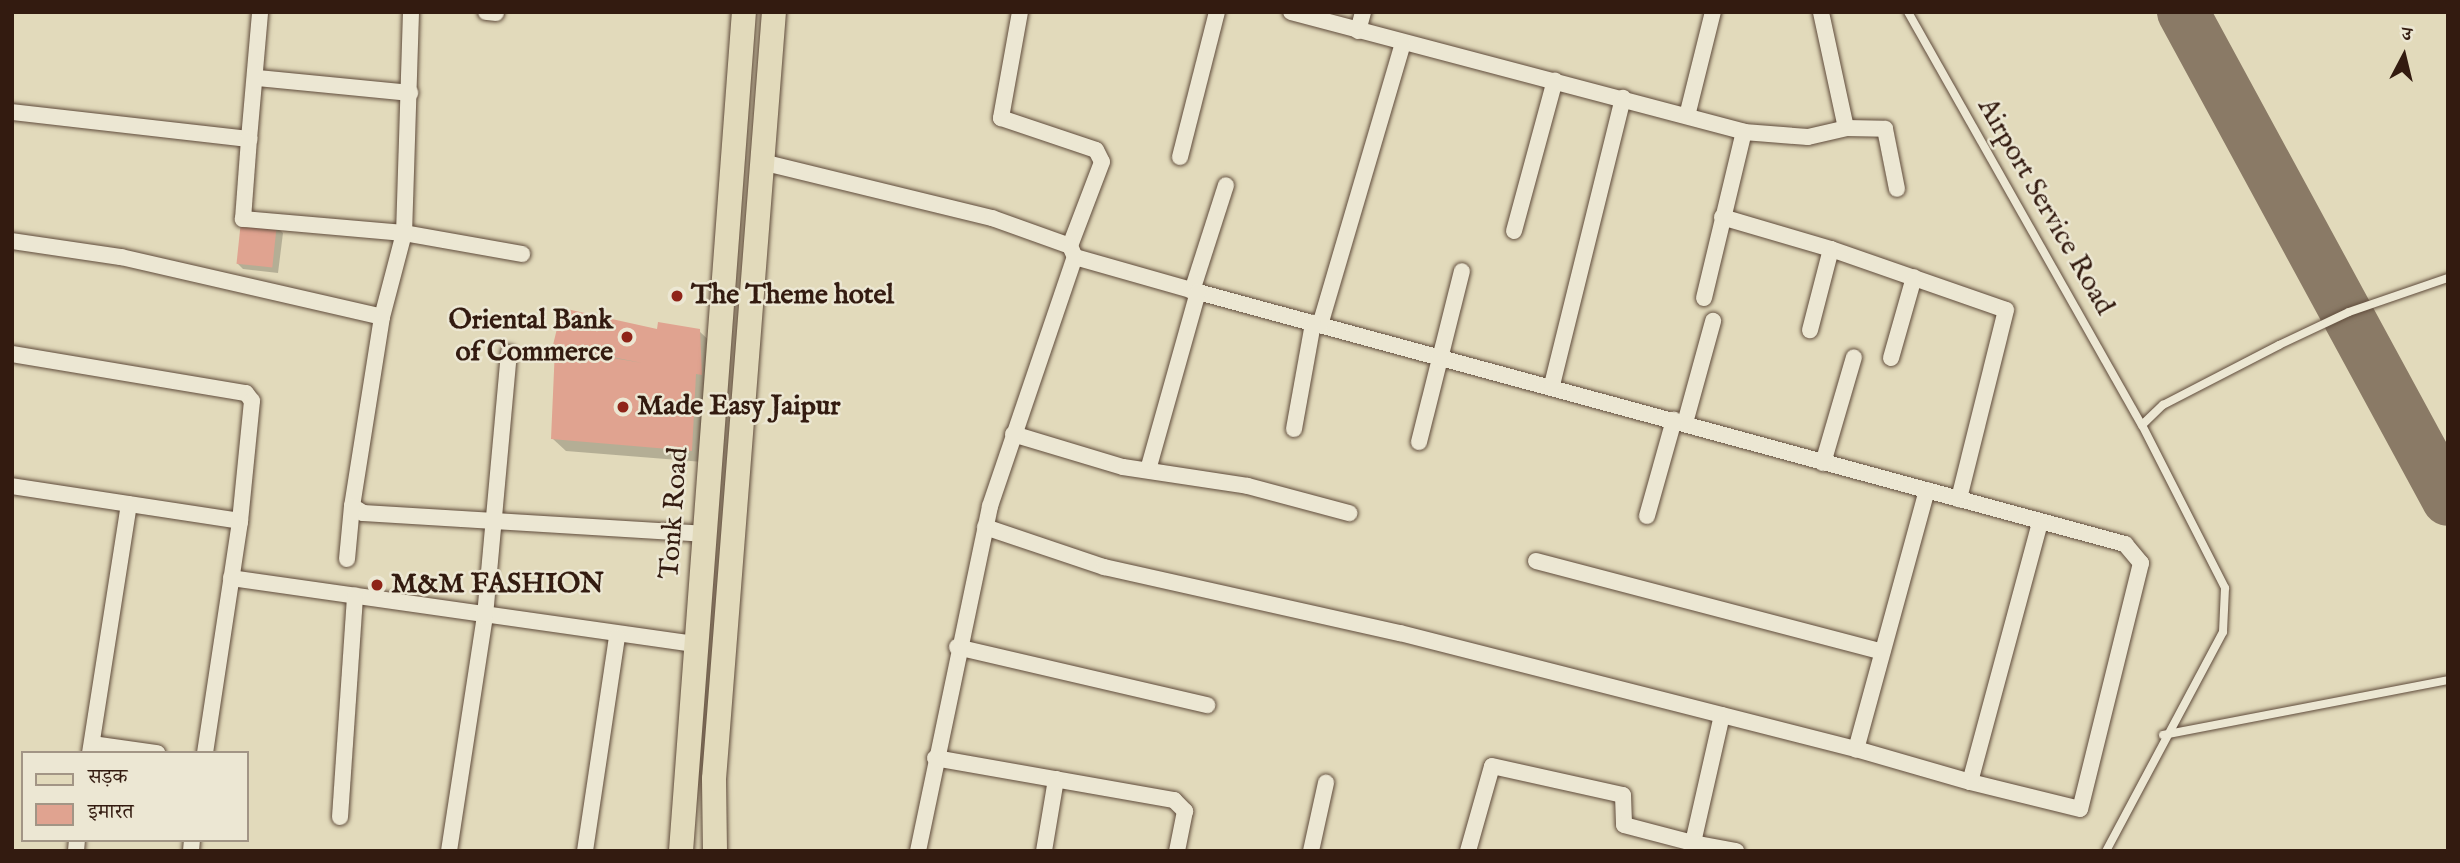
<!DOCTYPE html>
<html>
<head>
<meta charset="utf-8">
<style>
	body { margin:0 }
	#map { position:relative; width:2460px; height:863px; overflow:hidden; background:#e2dabb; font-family:"IM FELL English","Noto Serif Devanagari",serif }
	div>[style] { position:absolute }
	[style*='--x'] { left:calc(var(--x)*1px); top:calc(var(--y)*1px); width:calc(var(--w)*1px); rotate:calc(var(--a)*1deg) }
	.shadow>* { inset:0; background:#0003 }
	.taxiway>* { height:52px; margin:-26px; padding:0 26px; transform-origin:26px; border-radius:26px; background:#8a7a66 }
	.building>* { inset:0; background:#e0a390; transform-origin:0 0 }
	.roads { filter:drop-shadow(0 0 2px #5f4b3b) drop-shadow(0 0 2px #5f4b3b) }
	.lane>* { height:8px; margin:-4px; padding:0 4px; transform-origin:4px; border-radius:4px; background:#ece7d3 }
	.street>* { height:16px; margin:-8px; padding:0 8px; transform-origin:8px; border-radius:8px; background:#ece7d3 }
	.primary>* { height:24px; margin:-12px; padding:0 12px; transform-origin:12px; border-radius:12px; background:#e2dabb }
	.dots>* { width:19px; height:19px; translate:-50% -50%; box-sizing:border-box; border:4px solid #ece7d3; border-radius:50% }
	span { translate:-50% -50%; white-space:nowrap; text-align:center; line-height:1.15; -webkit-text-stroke:5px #ece7d3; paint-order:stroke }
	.street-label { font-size:28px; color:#331b10 }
	.poi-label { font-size:28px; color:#331b10; font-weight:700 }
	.left { translate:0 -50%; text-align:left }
	.right { translate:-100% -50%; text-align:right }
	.frame { position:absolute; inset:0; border:14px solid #331b10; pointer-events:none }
	.legend { position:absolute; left:21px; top:751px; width:228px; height:91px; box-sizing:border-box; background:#ece7d3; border:2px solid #a29585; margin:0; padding:9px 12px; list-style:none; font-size:21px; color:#331b10 }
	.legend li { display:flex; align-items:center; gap:14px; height:35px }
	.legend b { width:35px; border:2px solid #a29585 }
	.north { position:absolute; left:2369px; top:21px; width:70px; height:70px; -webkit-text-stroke:5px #ece7d3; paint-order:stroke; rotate:7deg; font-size:19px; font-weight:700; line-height:28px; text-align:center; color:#331b10 }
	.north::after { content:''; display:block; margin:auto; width:24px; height:32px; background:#331b10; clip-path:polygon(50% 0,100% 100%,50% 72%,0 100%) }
</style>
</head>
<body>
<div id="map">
	<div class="shadow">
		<i style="clip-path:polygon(277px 227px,283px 233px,278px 273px,243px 269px,237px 263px)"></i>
		<i style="clip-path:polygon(658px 331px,699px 331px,712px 343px,703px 462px,566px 451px,553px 439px,561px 351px,554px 345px)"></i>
	</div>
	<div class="taxiway">
		<i style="--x:2183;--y:12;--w:555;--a:61.5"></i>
	</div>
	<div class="building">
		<i style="left:241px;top:221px;width:36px;height:43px;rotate:6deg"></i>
		<i style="clip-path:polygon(562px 308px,657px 329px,658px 322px,700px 329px,702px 375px,696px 374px,692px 451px,551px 439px,555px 348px,642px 363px,553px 345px)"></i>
	</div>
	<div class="roads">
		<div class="lane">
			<i style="--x:1908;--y:12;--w:475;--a:60.5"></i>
			<i style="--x:2142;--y:425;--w:183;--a:63"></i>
			<i style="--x:2225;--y:588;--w:44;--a:92.6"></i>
			<i style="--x:2223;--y:632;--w:248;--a:118.1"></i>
			<i style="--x:2142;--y:425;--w:29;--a:-44"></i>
			<i style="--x:2163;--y:405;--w:131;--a:-27.3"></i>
			<i style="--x:2279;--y:345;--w:77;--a:-25.2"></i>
			<i style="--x:2349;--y:312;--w:105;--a:-19"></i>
			<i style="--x:2163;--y:735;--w:290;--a:-10.9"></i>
		</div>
		<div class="street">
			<i style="--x:411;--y:12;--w:221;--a:91.8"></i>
			<i style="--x:404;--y:233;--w:120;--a:10.1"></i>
			<i style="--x:486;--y:12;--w:10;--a:6"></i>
			<i style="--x:1020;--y:12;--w:108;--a:100.2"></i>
			<i style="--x:1001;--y:118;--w:100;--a:18.6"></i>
			<i style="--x:1096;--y:150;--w:13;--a:63"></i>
			<i style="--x:1102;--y:162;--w:90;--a:110.9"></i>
			<i style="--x:1291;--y:12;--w:469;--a:14.8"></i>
			<i style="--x:1744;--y:132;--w:64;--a:4.5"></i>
			<i style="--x:1808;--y:137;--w:39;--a:-13"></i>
			<i style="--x:1846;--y:128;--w:119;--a:-102.2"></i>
			<i style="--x:1358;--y:31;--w:20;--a:-75"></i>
			<i style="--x:258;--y:78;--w:153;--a:5.6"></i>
			<i style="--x:12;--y:112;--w:239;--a:6.5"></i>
			<i style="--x:249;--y:139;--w:127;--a:-85"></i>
			<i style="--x:1687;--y:116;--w:107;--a:-76"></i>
			<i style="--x:1846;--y:128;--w:39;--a:1"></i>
			<i style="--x:1885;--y:129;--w:61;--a:78.7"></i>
			<i style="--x:1180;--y:157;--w:150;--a:-75.7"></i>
			<i style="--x:762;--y:162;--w:237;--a:13.7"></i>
			<i style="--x:992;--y:218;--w:83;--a:19.7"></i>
			<i style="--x:1070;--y:246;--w:12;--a:66"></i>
			<i style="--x:1075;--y:257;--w:128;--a:15.9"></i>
			<i style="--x:1198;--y:292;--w:961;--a:15.21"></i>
			<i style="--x:2125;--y:544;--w:25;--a:50"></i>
			<i style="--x:2141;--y:563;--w:253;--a:103.9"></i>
			<i style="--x:2080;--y:809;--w:113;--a:-166.2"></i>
			<i style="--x:1970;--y:782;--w:269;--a:-74.9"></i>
			<i style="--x:1722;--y:217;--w:114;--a:16.4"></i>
			<i style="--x:1831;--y:249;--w:84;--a:104.5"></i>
			<i style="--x:1514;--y:231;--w:156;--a:-74.8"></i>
			<i style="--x:12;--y:241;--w:110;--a:8.4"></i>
			<i style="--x:121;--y:257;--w:268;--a:12.9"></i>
			<i style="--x:382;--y:317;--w:87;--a:-75.3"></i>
			<i style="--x:404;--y:233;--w:162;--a:-175"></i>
			<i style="--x:243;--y:219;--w:80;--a:-85.7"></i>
			<i style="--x:1831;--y:249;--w:185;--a:19.2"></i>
			<i style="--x:2006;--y:310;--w:195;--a:104"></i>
			<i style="--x:1192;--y:291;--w:111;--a:-72.2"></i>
			<i style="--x:1704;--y:298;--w:171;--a:-76.5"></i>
			<i style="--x:382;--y:317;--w:191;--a:99"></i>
			<i style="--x:352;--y:506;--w:13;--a:32"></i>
			<i style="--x:363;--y:513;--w:341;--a:3.5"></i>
			<i style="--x:1320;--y:325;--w:294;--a:-73.6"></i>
			<i style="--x:12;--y:354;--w:237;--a:9.5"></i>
			<i style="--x:246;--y:393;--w:10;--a:53"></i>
			<i style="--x:252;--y:401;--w:121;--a:95.7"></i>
			<i style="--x:240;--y:521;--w:231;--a:-171.3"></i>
			<i style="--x:1891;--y:358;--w:84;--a:-74.1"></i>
			<i style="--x:1552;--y:385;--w:296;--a:-76.1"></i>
			<i style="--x:1685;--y:423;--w:106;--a:-74.6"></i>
			<i style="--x:1294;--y:429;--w:108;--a:-79.8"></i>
			<i style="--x:1013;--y:434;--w:115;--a:16.7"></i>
			<i style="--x:1123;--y:467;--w:126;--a:8.6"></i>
			<i style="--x:1248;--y:486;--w:105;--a:15"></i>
			<i style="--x:1419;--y:442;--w:176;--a:-75.9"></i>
			<i style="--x:1823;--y:463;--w:110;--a:-73.7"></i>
			<i style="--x:1148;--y:470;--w:185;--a:-74.3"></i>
			<i style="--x:1927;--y:490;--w:269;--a:105.3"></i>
			<i style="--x:1856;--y:749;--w:119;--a:16.1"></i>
			<i style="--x:1647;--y:516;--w:100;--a:-74.3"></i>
			<i style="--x:985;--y:527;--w:126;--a:18.6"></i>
			<i style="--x:1104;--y:567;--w:303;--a:12.6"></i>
			<i style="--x:1400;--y:633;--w:471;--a:14.3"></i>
			<i style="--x:347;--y:559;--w:53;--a:-84.6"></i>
			<i style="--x:1536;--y:561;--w:358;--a:14.7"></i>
			<i style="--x:231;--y:578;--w:469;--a:8.1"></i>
			<i style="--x:957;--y:647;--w:257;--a:13.1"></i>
			<i style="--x:1722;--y:715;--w:131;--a:102.8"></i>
			<i style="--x:1693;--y:843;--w:44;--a:10.5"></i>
			<i style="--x:92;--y:744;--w:66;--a:7.9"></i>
			<i style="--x:90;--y:753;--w:252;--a:-81.1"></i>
			<i style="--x:205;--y:753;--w:235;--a:-81.4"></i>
			<i style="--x:935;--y:758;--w:243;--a:10"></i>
			<i style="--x:1174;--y:800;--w:16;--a:45"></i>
			<i style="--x:1185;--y:811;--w:41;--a:101.3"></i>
			<i style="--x:340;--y:817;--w:222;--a:-86.1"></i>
			<i style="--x:76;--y:851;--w:11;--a:-85"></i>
			<i style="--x:191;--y:851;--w:11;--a:-85"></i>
			<i style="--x:449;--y:851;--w:238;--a:-81.3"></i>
			<i style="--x:485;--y:616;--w:264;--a:-84.8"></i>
			<i style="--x:585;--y:851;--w:216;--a:-81.5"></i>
			<i style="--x:918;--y:851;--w:352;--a:-78.2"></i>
			<i style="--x:990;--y:506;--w:263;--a:-71.2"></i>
			<i style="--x:1044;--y:851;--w:73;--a:-80.5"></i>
			<i style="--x:1311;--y:851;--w:70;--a:-77.6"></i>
			<i style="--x:1468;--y:851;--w:88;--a:-74.2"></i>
			<i style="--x:1492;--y:766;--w:134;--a:12.5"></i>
			<i style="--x:1623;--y:795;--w:30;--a:88"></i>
			<i style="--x:1624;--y:825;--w:71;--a:14.6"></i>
			<i style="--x:1693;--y:843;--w:8;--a:97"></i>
		</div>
		<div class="primary">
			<i style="--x:681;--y:851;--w:841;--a:-85.71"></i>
			<i style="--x:715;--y:851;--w:72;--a:-90.8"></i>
			<i style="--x:714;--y:779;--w:769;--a:-85.53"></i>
		</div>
	</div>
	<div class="dots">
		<i style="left:677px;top:296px;background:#8f2418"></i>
		<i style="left:627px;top:337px;background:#8f2418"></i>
		<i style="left:623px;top:407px;background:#8f2418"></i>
		<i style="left:377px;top:585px;background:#8f2418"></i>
	</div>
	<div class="street-label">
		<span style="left:2045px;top:207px;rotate:60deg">Airport Service Road</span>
		<span style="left:675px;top:513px;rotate:-86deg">Tonk Road</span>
	</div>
	<div class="poi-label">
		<span class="left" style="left:691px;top:296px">The Theme hotel</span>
		<span class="right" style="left:613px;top:337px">Oriental Bank<br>of Commerce</span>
		<span class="left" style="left:637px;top:407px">Made Easy Jaipur</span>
		<span class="left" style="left:391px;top:585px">M&amp;M FASHION</span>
	</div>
	<div class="frame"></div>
	<ul class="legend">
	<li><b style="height:9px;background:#e2dabb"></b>सड़क</li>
	<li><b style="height:19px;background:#e0a390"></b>इमारत</li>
	</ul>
	<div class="north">उ</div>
</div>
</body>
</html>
